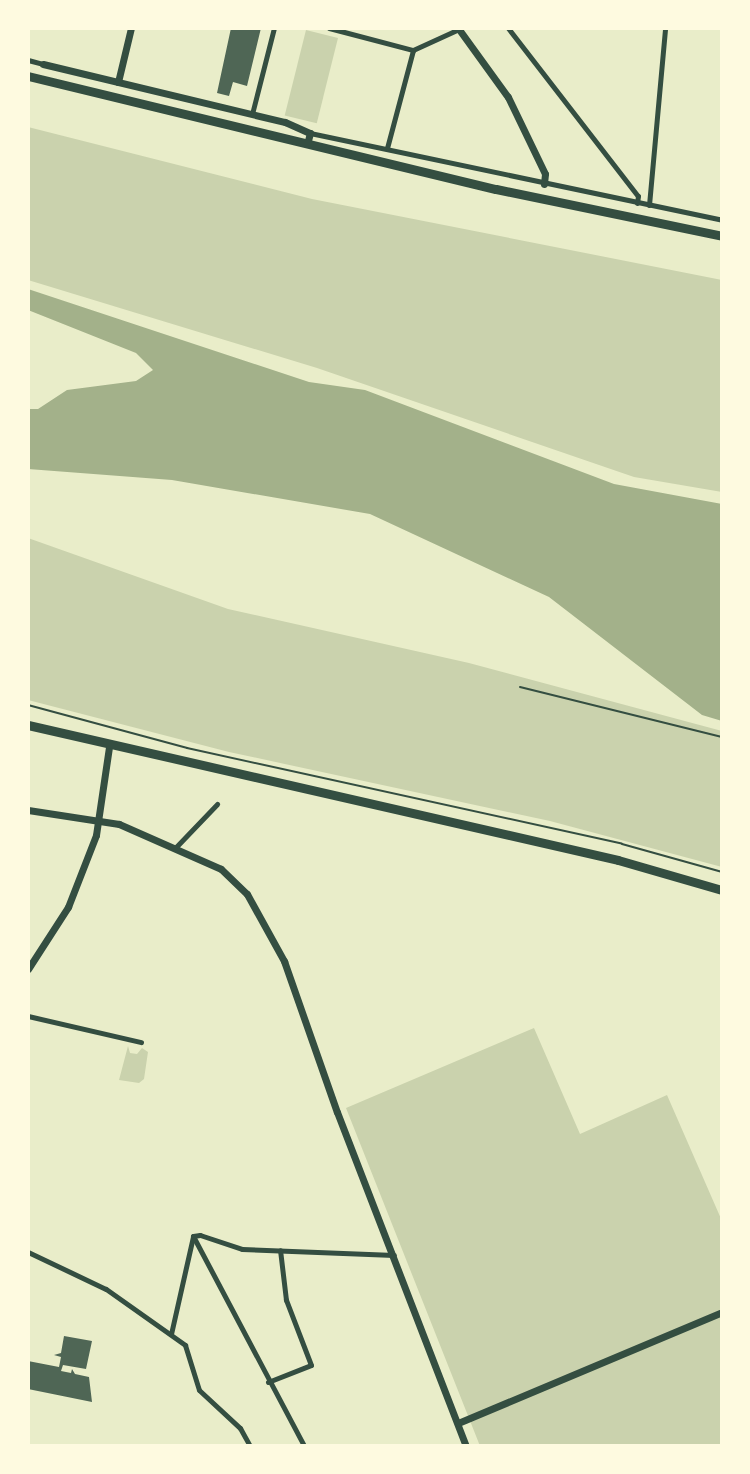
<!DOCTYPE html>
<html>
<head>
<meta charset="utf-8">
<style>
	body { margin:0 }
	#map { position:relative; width:750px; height:1474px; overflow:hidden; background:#e9edc9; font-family:"IBM Plex Serif",serif }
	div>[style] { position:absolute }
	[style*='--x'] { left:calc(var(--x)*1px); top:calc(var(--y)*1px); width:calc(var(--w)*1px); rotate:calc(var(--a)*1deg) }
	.green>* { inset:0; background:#cad2ad; transform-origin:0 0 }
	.water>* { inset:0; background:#a3b18a }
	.building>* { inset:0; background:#4f6655 }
	.path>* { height:2px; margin:-1px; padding:0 1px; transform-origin:1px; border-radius:1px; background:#344e41 }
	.minor>* { height:5px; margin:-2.5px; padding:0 2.5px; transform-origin:2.5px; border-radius:2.5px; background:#344e41 }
	.tertiary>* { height:7px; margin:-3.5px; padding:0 3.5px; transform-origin:3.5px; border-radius:3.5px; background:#344e41 }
	.primary>* { height:9px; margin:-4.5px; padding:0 4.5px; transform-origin:4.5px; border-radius:4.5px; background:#344e41 }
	span { translate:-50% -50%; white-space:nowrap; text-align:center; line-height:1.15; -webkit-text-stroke:7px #fefae0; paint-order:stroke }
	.frame { position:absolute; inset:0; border:30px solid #fefae0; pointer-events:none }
</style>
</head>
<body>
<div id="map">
	<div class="green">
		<i style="left:306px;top:30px;width:33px;height:88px;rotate:14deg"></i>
		<i style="clip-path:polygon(28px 127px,312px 199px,722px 280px,722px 492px,634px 477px,317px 368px,28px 280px)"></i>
		<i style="clip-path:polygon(28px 538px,228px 609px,469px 663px,722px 731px,722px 867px,550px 821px,229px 752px,28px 700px)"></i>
		<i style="clip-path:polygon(534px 1028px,580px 1134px,667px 1095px,722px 1221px,722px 1446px,480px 1446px,346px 1108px)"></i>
		<i style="clip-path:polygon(128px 1046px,130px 1053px,137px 1054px,142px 1048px,148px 1052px,144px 1079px,139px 1083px,119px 1080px)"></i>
	</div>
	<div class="water">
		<i style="clip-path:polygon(28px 289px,309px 382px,365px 390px,614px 484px,722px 504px,722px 721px,702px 715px,549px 597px,370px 514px,172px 480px,28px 469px,28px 409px,38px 409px,67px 390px,136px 381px,153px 370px,136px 353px,28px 310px)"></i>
	</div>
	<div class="building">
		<i style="clip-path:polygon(231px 28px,261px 28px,247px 86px,233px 82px,229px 96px,217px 93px)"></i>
		<i style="clip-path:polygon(64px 1336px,92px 1341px,86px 1369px,63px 1365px,61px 1371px,71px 1373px,72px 1369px,75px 1374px,89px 1377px,92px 1402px,28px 1389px,28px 1361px,59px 1367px,61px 1357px,54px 1355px,61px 1353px)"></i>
	</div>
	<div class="path">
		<i style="--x:520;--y:687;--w:208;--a:13.9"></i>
		<i style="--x:28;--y:705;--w:165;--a:15.1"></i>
		<i style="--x:187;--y:748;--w:445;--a:12.4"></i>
		<i style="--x:622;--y:844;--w:104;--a:15.6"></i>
	</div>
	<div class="minor">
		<i style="--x:329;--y:28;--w:87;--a:14.7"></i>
		<i style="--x:413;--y:50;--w:53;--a:-24.6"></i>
		<i style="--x:508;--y:28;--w:212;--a:52.3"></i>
		<i style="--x:638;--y:196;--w:7;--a:98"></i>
		<i style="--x:28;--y:60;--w:16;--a:15"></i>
		<i style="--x:252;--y:114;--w:89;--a:-75.7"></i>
		<i style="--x:310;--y:133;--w:421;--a:11.9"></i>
		<i style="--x:387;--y:148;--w:101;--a:-75.1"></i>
		<i style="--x:649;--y:205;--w:178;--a:-84.8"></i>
		<i style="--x:175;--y:848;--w:61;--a:-46.3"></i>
		<i style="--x:28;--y:1016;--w:116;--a:13"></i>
		<i style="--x:193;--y:1236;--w:238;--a:62.1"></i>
		<i style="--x:28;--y:1252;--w:86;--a:25.4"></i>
		<i style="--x:106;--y:1289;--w:97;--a:35.3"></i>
		<i style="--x:185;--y:1345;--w:47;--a:72.7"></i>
		<i style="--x:199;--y:1390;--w:56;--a:42.8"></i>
		<i style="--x:240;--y:1428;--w:21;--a:61"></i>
		<i style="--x:171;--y:1334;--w:100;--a:-77.3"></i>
		<i style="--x:193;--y:1236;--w:7;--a:-8"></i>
		<i style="--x:200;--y:1235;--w:44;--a:18.4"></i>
		<i style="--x:242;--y:1249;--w:152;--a:2.3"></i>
		<i style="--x:268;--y:1382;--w:46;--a:-21.6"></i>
		<i style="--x:311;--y:1365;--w:70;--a:-111"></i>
		<i style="--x:286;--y:1300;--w:50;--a:-96.8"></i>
	</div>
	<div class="tertiary">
		<i style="--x:458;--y:28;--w:85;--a:54.1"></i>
		<i style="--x:508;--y:97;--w:85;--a:64.3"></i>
		<i style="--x:545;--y:174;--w:10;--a:96"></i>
		<i style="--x:43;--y:64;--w:249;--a:13.5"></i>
		<i style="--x:285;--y:122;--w:27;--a:24"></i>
		<i style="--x:310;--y:133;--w:11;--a:105"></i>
		<i style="--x:118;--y:82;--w:56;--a:-76.5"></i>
		<i style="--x:28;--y:810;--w:92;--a:8.7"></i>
		<i style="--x:119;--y:824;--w:111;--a:23.8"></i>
		<i style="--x:221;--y:869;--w:36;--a:44"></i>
		<i style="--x:247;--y:894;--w:77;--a:61.1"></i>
		<i style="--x:284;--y:961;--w:160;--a:70.7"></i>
		<i style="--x:337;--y:1112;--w:358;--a:68.9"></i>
		<i style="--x:28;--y:969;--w:74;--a:-57.2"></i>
		<i style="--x:68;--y:907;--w:77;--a:-68.7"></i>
		<i style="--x:96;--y:835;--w:89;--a:-81.6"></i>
		<i style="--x:458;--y:1423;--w:286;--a:-22.8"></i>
	</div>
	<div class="primary">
		<i style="--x:28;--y:76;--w:481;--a:13.6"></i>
		<i style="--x:496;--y:189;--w:231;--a:11.7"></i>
		<i style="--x:28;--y:725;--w:605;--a:12.89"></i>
		<i style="--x:618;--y:860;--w:108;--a:16.1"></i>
	</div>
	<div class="frame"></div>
</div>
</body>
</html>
